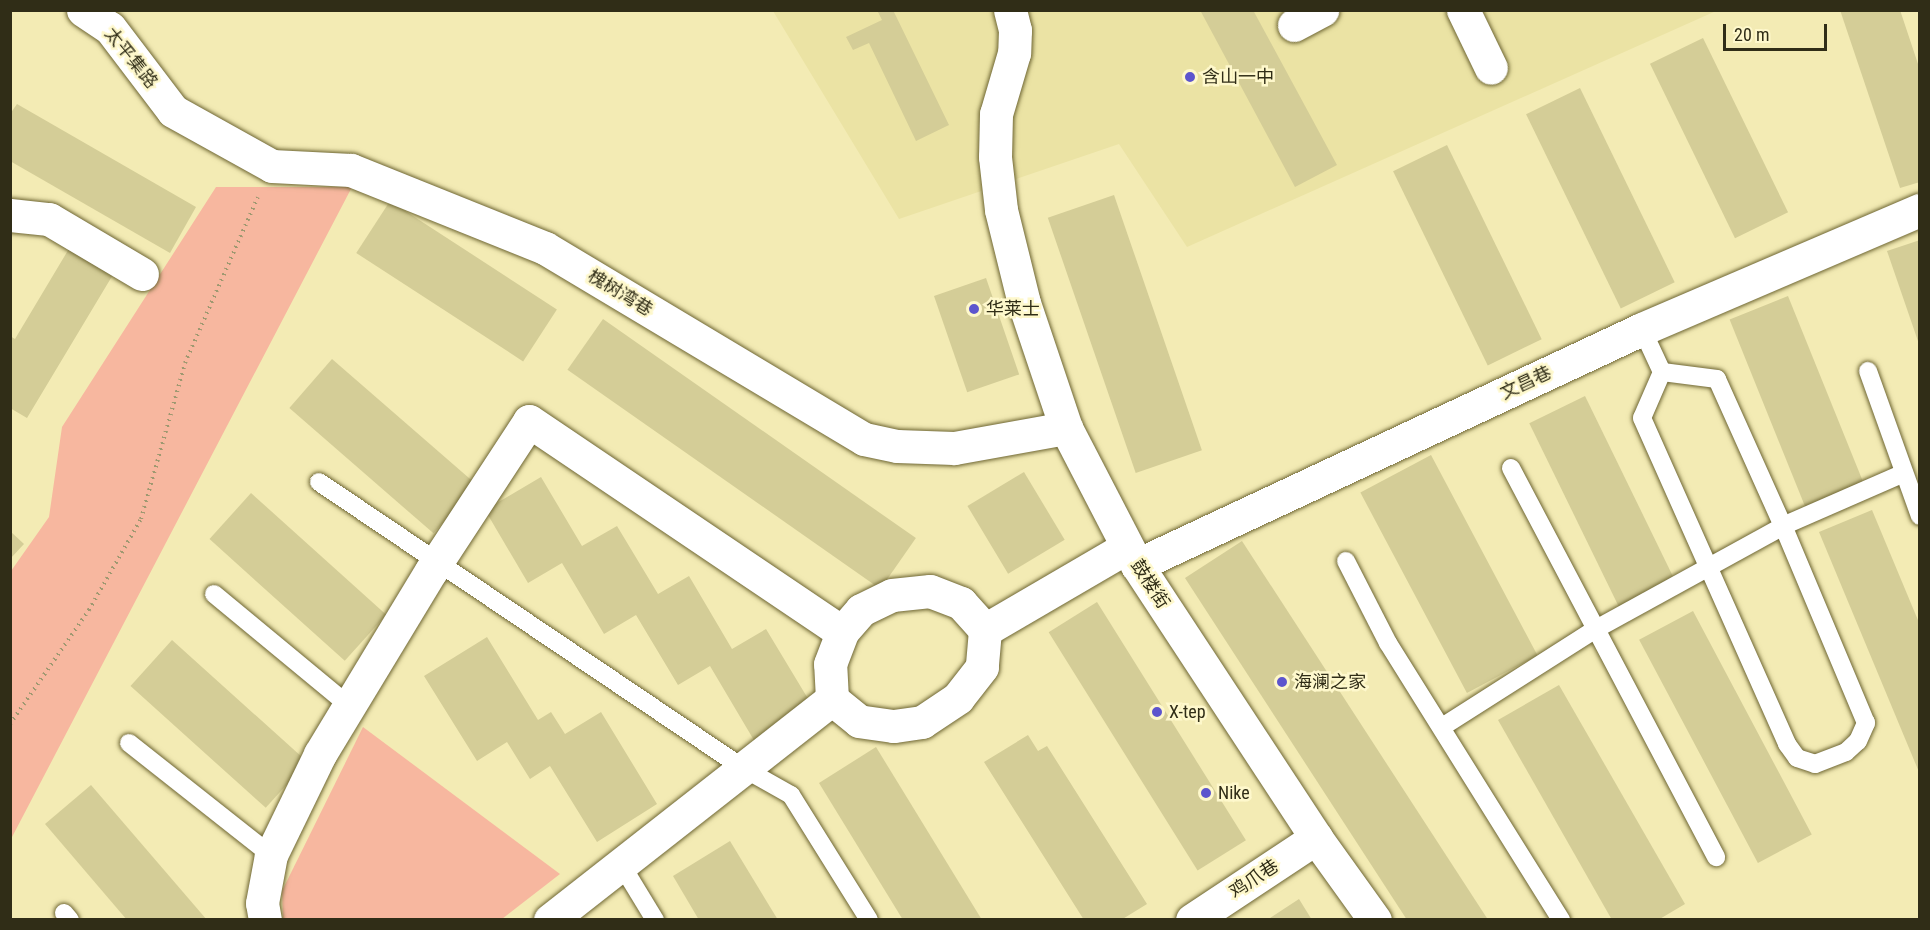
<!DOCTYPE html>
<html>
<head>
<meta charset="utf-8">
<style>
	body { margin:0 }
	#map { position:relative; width:1930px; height:930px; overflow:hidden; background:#f3ebb4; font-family:"Roboto Condensed","Noto Sans SC",sans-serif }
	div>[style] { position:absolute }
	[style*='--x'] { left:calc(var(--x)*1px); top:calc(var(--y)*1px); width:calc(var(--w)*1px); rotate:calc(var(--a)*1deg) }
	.built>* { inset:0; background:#ebe3a4 }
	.green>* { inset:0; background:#f7b79f }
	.building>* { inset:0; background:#d4cd97; transform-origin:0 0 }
	.path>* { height:4px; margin-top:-2px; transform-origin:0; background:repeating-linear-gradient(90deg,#9e9870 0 1.5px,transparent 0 6px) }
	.roads { filter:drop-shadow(0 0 2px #6e6633) drop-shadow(0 0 2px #6e6633) }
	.service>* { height:18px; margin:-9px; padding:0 9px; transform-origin:9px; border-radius:9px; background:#fff }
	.minor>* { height:33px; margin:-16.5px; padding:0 16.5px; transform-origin:16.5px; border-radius:16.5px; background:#fff }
	.tertiary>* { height:33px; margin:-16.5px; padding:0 16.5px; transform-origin:16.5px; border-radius:16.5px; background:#fff }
	.dots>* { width:16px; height:16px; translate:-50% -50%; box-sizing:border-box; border:3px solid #fef8cc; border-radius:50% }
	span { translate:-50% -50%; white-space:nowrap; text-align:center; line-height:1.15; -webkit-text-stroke:5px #fef8cc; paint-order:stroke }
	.street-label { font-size:18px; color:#302d17 }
	.poi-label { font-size:18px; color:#302d17 }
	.left { translate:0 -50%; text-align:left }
	.frame { position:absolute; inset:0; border:12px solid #302d17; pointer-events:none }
	.scale { position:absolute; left:1723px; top:24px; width:104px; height:27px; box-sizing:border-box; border:3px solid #302d17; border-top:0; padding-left:8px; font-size:18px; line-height:21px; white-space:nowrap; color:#302d17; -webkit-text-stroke:4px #fef8cc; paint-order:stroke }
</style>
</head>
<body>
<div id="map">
	<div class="built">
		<i style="clip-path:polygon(773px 11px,1716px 11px,1187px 247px,1119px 144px,899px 219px)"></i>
	</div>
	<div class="green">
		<i style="clip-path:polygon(216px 187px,352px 187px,11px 839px,11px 571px,49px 517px,62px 427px)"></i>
		<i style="clip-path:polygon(363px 727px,560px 874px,502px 919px,283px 919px,282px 891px)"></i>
	</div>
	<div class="building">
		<i style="clip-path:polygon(877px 10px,893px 10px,949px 125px,916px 141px,869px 43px,853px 50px,846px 37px,882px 20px)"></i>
		<i style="clip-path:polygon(1200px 10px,1253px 10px,1337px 165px,1295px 187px)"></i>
		<i style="clip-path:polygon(1840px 10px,1900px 10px,1920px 70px,1920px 182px,1900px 188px)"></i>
		<i style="left:1703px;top:38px;width:194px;height:59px;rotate:64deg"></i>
		<i style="left:1580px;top:88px;width:216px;height:60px;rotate:64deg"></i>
		<i style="clip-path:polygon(17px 104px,196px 207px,170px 253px,10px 161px,10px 114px)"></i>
		<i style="left:1447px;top:145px;width:216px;height:60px;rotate:64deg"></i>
		<i style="left:1114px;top:195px;width:270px;height:70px;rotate:71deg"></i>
		<i style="left:390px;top:201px;width:199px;height:62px;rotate:33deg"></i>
		<i style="clip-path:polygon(1920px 240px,1920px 344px,1919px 344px,1887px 251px)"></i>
		<i style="clip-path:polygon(70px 247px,114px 273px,27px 418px,10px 408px,10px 336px,15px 339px)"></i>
		<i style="left:986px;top:278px;width:102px;height:55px;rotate:71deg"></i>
		<i style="left:1788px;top:296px;width:206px;height:63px;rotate:68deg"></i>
		<i style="left:603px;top:319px;width:382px;height:62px;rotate:35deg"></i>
		<i style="left:332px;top:359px;width:191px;height:65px;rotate:41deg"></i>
		<i style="left:1585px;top:396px;width:206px;height:62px;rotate:64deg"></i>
		<i style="left:1431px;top:455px;width:227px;height:80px;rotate:62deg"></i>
		<i style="left:1024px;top:472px;width:79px;height:66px;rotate:59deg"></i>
		<i style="clip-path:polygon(541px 477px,582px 546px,617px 526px,658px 594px,689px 576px,732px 649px,766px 629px,813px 707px,755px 742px,710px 666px,678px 685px,636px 615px,604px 634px,562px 563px,528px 583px,485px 510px)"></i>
		<i style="left:251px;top:493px;width:182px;height:62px;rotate:42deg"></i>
		<i style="clip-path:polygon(1872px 510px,1920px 625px,1919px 772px,1819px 532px)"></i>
		<i style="clip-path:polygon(10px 531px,24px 544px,10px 559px)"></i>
		<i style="left:1242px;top:541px;width:452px;height:68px;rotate:57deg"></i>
		<i style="left:1097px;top:602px;width:281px;height:57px;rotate:58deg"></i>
		<i style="left:1693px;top:611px;width:253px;height:61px;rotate:62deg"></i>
		<i style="clip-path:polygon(487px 637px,538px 720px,551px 712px,565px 734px,601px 712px,657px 804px,597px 842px,550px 766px,530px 779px,507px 742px,477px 761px,424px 676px)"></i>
		<i style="left:172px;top:640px;width:182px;height:62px;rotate:42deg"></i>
		<i style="clip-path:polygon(1559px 685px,1685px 904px,1658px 920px,1612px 920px,1498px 720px)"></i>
		<i style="clip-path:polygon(1028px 735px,1038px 751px,1047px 746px,1147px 904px,1121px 920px,1084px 920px,984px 762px)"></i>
		<i style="clip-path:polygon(876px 747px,982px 920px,903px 920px,819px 783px)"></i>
		<i style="clip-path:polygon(91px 785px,207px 920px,127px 920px,45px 824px)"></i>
		<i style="clip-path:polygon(730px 841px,778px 920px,699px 920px,673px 876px)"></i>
		<i style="clip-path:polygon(1299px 899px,1312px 920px,1267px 920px)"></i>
	</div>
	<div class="path">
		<i style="--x:10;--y:724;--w:139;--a:-55.3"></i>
		<i style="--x:89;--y:610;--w:105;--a:-60.3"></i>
		<i style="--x:141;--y:519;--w:162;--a:-74.2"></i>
		<i style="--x:185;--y:363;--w:181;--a:-66.3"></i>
	</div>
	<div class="roads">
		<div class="service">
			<i style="--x:1642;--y:329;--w:47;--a:65.1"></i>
			<i style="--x:1662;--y:372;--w:50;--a:113.5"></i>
			<i style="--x:1642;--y:418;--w:357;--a:66"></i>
			<i style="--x:1787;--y:744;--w:17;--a:54"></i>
			<i style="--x:1797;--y:758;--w:19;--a:18"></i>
			<i style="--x:1815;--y:764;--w:33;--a:-21"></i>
			<i style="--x:1846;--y:752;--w:16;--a:-43"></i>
			<i style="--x:1858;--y:741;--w:20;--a:-66"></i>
			<i style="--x:1866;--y:723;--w:214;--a:-112.8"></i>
			<i style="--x:1783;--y:526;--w:161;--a:-114.2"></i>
			<i style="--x:1717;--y:379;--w:55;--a:-172.7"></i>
			<i style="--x:1868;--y:371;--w:154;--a:70.3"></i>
			<i style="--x:1511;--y:468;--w:440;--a:62.2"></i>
			<i style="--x:319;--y:482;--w:511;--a:34"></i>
			<i style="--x:743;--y:768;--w:55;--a:29.4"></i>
			<i style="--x:791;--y:795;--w:147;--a:58"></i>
			<i style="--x:1346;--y:561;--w:92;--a:62.9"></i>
			<i style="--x:1388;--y:643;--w:327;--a:58"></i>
			<i style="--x:214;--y:594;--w:174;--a:39.6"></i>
			<i style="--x:1442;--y:727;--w:183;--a:-32.5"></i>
			<i style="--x:1596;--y:629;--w:213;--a:-28.8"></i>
			<i style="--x:1783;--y:526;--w:130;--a:-23.6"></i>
			<i style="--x:129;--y:743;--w:181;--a:38.3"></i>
			<i style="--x:621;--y:864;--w:66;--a:58.7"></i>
			<i style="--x:64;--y:913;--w:9;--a:49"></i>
		</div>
		<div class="minor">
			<i style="--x:1010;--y:10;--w:21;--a:76"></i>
			<i style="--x:1015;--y:30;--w:23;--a:92"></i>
			<i style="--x:1014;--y:53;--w:64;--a:106.4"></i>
			<i style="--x:996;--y:114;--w:43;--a:91.3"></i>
			<i style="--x:995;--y:157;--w:53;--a:83.5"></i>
			<i style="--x:1001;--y:210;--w:96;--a:76.1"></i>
			<i style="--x:1024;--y:303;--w:132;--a:71.4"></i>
			<i style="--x:1066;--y:428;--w:154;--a:62.6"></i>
			<i style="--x:1137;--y:565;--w:326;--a:56.7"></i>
			<i style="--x:1316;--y:838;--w:101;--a:54.3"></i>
			<i style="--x:1463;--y:10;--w:64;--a:64.2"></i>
			<i style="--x:1294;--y:25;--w:32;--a:-28"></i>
			<i style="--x:173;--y:111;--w:113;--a:29.1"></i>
			<i style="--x:272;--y:166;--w:79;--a:2.9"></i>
			<i style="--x:351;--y:170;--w:209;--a:21.9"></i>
			<i style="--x:545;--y:248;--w:372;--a:30.9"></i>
			<i style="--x:864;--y:439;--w:34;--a:12"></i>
			<i style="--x:897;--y:446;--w:57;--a:2"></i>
			<i style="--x:954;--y:448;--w:114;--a:-10.1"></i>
			<i style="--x:10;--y:215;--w:39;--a:6"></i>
			<i style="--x:49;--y:219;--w:108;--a:30.6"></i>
			<i style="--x:1137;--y:565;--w:557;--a:-25.05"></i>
			<i style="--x:1642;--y:329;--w:302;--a:-23.2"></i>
			<i style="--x:985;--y:630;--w:37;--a:95"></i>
			<i style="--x:982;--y:667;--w:39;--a:128"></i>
			<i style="--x:958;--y:698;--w:43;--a:146.3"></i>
			<i style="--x:922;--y:722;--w:29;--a:172"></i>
			<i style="--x:893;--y:726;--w:34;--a:-172"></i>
			<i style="--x:859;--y:721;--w:35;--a:-141"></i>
			<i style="--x:832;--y:699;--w:35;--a:-93"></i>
			<i style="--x:830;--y:664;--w:34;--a:-69"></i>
			<i style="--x:842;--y:632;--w:29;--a:-49"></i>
			<i style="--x:861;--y:610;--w:34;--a:-26"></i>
			<i style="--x:892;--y:595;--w:38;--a:-6"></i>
			<i style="--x:930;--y:591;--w:33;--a:21"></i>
			<i style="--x:961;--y:603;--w:36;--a:48"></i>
			<i style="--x:985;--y:630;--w:164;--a:-30.3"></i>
			<i style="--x:265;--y:920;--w:17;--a:-100"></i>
			<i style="--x:262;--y:903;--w:49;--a:-79.4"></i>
			<i style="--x:271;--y:855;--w:112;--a:-64.1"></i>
			<i style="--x:320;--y:754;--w:214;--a:-58.8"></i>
			<i style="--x:431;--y:571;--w:179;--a:-56.8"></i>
			<i style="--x:529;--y:421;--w:377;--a:34"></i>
			<i style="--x:550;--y:920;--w:358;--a:-38.1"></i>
			<i style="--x:1192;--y:920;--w:149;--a:-33.5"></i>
		</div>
		<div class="tertiary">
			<i style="--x:83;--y:10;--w:32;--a:34"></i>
			<i style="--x:110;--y:28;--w:104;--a:52.8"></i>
		</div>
	</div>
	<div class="dots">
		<i style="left:1190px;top:77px;background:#5d55cd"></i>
		<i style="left:974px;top:309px;background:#5d55cd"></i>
		<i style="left:1282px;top:682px;background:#5d55cd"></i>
		<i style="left:1157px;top:712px;background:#5d55cd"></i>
		<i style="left:1206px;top:793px;background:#5d55cd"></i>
	</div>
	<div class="street-label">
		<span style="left:131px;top:58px;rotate:51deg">太平集路</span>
		<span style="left:620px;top:293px;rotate:31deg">槐树湾巷</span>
		<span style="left:1526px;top:383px;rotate:-25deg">文昌巷</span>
		<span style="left:1150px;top:584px;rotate:57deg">鼓楼街</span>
		<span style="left:1254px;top:879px;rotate:-33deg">鸡爪巷</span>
	</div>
	<div class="poi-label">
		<span class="left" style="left:1202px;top:77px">含山一中</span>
		<span class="left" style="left:986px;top:309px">华莱士</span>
		<span class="left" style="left:1294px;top:682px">海澜之家</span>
		<span class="left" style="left:1169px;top:712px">X-tep</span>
		<span class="left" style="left:1218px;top:793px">Nike</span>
	</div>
	<div class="frame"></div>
	<div class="scale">20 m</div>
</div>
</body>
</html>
